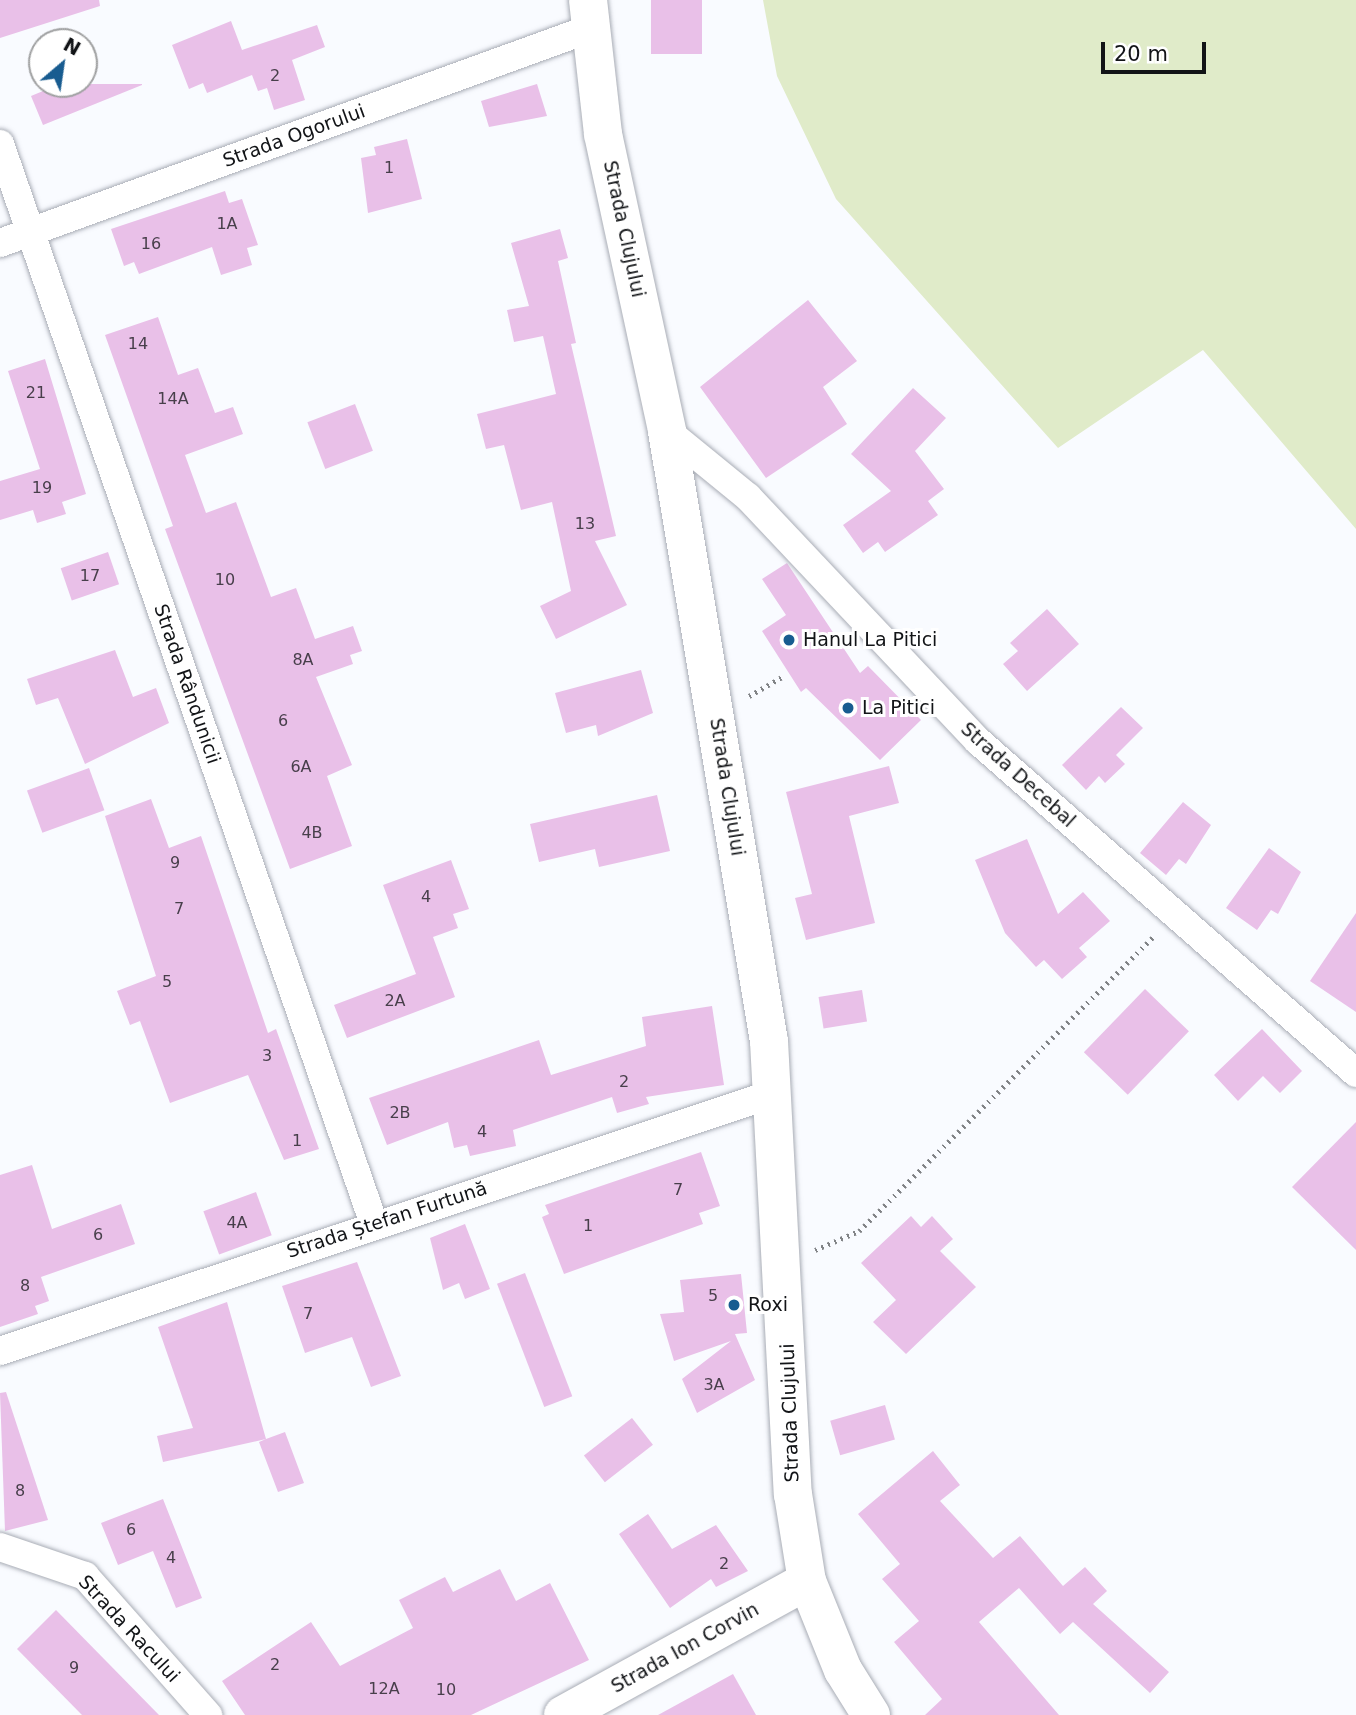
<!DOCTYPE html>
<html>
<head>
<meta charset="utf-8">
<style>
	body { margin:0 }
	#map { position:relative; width:1356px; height:1715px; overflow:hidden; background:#f9fbff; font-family:"DejaVu Sans",sans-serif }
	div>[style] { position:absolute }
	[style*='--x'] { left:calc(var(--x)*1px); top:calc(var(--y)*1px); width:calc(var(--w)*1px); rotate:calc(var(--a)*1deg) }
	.green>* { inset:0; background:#e0ebc9 }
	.building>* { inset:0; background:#e9c0e8; transform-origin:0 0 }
	.path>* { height:4.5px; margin-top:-2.25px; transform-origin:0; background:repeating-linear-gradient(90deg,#818386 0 2px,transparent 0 7px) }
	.roads { filter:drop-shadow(0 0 2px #a9adb6) drop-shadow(0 0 2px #a9adb6) }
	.street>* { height:28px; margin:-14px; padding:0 14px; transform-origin:14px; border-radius:14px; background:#fff }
	.secondary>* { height:38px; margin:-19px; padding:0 19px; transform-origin:19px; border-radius:19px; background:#fff }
	.primary>* { height:38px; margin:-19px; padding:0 19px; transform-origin:19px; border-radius:19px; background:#fff }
	.dots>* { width:19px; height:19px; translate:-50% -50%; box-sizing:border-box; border:4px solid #fff; border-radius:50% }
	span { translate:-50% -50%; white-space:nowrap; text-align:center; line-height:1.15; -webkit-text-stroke:6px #fff; paint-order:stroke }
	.number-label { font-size:16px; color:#483f4b }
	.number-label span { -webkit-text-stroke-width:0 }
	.street-label { font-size:19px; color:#121417 }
	.poi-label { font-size:19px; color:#121417 }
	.left { translate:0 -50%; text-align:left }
	.north { position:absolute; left:28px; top:28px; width:70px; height:70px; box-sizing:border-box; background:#fff; border:2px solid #a0a1a2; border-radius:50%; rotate:29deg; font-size:19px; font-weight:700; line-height:28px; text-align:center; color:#121417 }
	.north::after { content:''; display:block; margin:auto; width:24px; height:32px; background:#185c90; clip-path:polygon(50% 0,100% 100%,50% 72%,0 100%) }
	.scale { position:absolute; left:1101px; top:42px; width:105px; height:32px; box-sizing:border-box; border:4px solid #121417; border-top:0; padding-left:9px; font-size:21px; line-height:24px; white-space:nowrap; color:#121417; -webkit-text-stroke:5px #fff; paint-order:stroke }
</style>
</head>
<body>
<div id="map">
	<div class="green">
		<i style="clip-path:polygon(763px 0,1356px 0,1356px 529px,1203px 350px,1058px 448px,836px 199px,777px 76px)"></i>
	</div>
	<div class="building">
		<i style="clip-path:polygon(0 0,99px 0,100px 6px,0 38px)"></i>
		<i style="left:651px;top:0;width:51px;height:54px"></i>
		<i style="clip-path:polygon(231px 21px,242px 50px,317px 25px,325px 47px,292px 60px,305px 100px,274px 110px,267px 88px,258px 91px,252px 75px,207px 93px,203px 83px,189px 89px,172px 45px)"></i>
		<i style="clip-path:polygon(60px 84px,142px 84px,142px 85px,43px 125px,31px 96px)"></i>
		<i style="clip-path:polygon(537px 84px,547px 116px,489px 127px,481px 101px)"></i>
		<i style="clip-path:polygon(407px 139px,422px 199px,368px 213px,361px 158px,376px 155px,374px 147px)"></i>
		<i style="clip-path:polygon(225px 191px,229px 203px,242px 199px,258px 245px,247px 248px,252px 265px,221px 275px,212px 247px,139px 274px,134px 262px,124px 266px,111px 229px)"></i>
		<i style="clip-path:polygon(560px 229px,568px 258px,558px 261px,576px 343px,571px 344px,616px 536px,595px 541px,627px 605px,556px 639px,540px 606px,571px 591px,552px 502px,521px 510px,504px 445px,486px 449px,477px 414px,556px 394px,543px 336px,514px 342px,507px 310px,529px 306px,511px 243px)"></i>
		<i style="clip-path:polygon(808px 300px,857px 361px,823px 387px,847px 424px,766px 478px,700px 387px)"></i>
		<i style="clip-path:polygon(158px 317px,178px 375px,198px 368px,215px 413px,233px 407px,243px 434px,185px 455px,206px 513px,236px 502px,271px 597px,296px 588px,315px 639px,353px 626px,362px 651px,350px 655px,353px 664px,316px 677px,352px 765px,327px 776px,352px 846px,290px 869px,165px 529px,173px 526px,105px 335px)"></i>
		<i style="clip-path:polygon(45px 359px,86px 494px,62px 502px,66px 514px,37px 523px,33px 510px,0 520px,0 481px,40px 469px,8px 371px)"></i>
		<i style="clip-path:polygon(913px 388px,946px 418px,915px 451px,944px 489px,928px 501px,938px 515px,885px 552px,878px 542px,863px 553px,843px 525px,891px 491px,851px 454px)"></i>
		<i style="left:355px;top:404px;width:50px;height:51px;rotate:69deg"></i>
		<i style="left:108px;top:552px;width:34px;height:50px;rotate:71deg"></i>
		<i style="clip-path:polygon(787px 563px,860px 673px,868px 666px,921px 720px,880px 760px,806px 688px,801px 692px,762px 631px,786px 615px,762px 579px)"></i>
		<i style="clip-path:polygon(1047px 609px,1079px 644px,1027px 691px,1003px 664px,1018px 651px,1010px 643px)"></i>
		<i style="clip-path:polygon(115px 650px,133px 697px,156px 688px,169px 723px,85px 764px,58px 698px,36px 705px,27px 679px)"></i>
		<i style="clip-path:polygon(641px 670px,653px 713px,598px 736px,596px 725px,566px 733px,555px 693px)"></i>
		<i style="clip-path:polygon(1121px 707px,1143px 728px,1116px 755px,1125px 764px,1105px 783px,1099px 776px,1086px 790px,1062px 765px)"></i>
		<i style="clip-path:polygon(889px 766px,899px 803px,849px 816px,875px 923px,806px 940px,795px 898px,812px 894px,786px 792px)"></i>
		<i style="left:89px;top:768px;width:45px;height:66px;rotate:70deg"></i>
		<i style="clip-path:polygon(657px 795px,670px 851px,599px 867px,595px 849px,539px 862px,530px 824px)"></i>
		<i style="clip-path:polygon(151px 799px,169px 848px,201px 836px,268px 1033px,276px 1029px,319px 1149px,284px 1160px,248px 1075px,170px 1103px,140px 1021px,130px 1025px,117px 991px,156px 976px,105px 816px)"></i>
		<i style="clip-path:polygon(1183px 802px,1211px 825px,1186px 864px,1179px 859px,1166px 875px,1140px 853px)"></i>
		<i style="clip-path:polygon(1027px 839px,1058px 914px,1083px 892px,1110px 921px,1079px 948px,1087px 957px,1062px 979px,1044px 960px,1036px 967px,1005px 933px,975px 860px)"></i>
		<i style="clip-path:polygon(1269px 848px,1301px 872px,1278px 914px,1271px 910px,1257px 930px,1226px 908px)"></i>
		<i style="clip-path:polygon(451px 860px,469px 909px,453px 914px,458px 928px,433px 937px,455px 997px,347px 1038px,334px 1005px,416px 974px,383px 885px)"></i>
		<i style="clip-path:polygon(1356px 913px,1356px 1012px,1310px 981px)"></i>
		<i style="left:1145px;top:989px;width:61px;height:88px;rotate:44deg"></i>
		<i style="left:862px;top:990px;width:32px;height:44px;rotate:81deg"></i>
		<i style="clip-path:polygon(712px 1006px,724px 1085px,646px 1097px,649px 1104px,617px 1113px,612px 1097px,513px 1130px,516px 1146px,470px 1156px,467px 1145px,454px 1148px,448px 1122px,387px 1145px,369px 1098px,539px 1040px,551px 1075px,646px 1046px,642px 1017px)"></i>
		<i style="clip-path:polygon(1262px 1029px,1302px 1071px,1280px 1093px,1263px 1076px,1238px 1101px,1214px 1075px)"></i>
		<i style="clip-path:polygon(1356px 1122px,1356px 1250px,1292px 1187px)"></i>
		<i style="clip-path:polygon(701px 1152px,720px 1206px,699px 1213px,703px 1224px,564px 1274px,542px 1217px,549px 1214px,545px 1205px)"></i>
		<i style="clip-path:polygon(32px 1165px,52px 1229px,121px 1204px,135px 1244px,41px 1277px,49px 1301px,35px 1306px,38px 1314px,0 1327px,0 1175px)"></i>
		<i style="left:256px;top:1192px;width:46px;height:56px;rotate:70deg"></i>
		<i style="clip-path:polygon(911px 1216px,921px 1227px,932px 1216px,953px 1239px,940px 1251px,976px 1287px,906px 1354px,873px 1322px,896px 1300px,861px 1263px)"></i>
		<i style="clip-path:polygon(465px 1224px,490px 1289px,465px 1299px,459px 1283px,443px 1290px,430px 1238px)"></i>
		<i style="clip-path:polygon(357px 1262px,401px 1376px,371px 1387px,352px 1337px,305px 1353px,282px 1286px)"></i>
		<i style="left:525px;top:1273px;width:132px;height:30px;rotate:69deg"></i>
		<i style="clip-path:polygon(741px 1274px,747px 1333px,735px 1334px,755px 1380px,697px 1413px,682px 1379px,731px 1341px,674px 1361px,660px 1314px,684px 1312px,680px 1280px)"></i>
		<i style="clip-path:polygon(227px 1302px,266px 1439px,285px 1432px,304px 1483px,278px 1492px,259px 1442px,266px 1439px,163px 1462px,157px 1436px,193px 1428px,158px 1327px)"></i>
		<i style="clip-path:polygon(6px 1392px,48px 1520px,5px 1531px,0 1393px)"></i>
		<i style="left:885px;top:1405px;width:36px;height:57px;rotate:74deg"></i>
		<i style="left:632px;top:1418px;width:34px;height:61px;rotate:52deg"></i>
		<i style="clip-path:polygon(933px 1451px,960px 1485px,940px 1501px,993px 1558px,1020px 1536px,1063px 1586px,1085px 1567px,1107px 1591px,1093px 1604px,1169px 1672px,1150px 1693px,1073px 1622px,1060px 1634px,1019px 1588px,979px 1622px,1059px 1715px,925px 1715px,942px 1699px,894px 1642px,919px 1621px,882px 1579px,900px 1564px,858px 1514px)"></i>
		<i style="clip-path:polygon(163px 1499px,202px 1598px,176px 1608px,153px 1551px,118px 1565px,101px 1523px)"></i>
		<i style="clip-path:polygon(648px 1514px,672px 1549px,716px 1525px,748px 1571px,716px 1587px,711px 1579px,670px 1608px,619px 1534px)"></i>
		<i style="clip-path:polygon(500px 1569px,516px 1601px,550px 1583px,589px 1660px,471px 1715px,245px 1715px,222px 1681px,311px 1622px,340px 1666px,413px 1628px,399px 1600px,445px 1577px,453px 1592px)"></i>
		<i style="clip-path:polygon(56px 1610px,159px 1715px,82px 1715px,17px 1649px)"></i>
		<i style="clip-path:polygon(733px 1674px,756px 1715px,658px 1715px)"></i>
	</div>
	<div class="path">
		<i style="--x:749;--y:696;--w:39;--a:-30"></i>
		<i style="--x:815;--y:1250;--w:48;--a:-23.4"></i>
		<i style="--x:859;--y:1231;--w:416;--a:-45"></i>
	</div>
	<div class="roads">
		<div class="street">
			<i style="--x:0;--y:144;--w:1143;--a:70.9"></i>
			<i style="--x:0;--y:243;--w:627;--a:-19.97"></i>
			<i style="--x:667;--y:431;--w:104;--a:39.2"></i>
			<i style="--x:748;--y:497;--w:335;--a:46.7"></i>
			<i style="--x:978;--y:741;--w:503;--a:41.29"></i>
			<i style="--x:0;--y:1351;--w:817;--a:-18.41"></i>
			<i style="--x:0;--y:1547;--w:90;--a:18.8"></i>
			<i style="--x:85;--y:1576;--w:186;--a:48.5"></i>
		</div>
		<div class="secondary">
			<i style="--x:563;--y:1715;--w:278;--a:-28.8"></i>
		</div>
		<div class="primary">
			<i style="--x:588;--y:0;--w:135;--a:83.6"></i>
			<i style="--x:603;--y:134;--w:304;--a:77.8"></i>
			<i style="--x:667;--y:431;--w:618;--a:80.51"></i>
			<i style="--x:769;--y:1041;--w:454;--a:87"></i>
			<i style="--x:793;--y:1494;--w:88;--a:80.9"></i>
			<i style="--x:807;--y:1581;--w:96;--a:68"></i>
			<i style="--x:843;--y:1670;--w:53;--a:58.1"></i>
		</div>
	</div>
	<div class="dots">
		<i style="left:789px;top:640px;background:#185c90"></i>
		<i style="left:848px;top:708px;background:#185c90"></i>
		<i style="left:734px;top:1305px;background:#185c90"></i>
	</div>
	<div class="number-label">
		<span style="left:275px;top:76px">2</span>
		<span style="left:389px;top:168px">1</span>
		<span style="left:227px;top:224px">1A</span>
		<span style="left:151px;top:244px">16</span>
		<span style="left:138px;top:344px">14</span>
		<span style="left:36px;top:393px">21</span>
		<span style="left:173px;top:399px">14A</span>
		<span style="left:42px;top:488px">19</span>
		<span style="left:585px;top:524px">13</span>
		<span style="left:90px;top:576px">17</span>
		<span style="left:225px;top:580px">10</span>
		<span style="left:303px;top:660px">8A</span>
		<span style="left:283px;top:721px">6</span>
		<span style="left:301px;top:767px">6A</span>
		<span style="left:312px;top:833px">4B</span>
		<span style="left:175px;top:863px">9</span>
		<span style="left:426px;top:897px">4</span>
		<span style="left:179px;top:909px">7</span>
		<span style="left:167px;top:982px">5</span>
		<span style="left:395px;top:1001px">2A</span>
		<span style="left:267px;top:1056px">3</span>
		<span style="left:624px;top:1082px">2</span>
		<span style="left:400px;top:1113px">2B</span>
		<span style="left:482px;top:1132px">4</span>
		<span style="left:297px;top:1141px">1</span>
		<span style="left:678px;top:1190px">7</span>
		<span style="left:237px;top:1223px">4A</span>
		<span style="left:588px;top:1226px">1</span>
		<span style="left:98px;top:1235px">6</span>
		<span style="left:25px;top:1286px">8</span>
		<span style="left:713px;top:1296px">5</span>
		<span style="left:308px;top:1314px">7</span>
		<span style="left:714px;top:1385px">3A</span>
		<span style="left:20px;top:1491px">8</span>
		<span style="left:131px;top:1530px">6</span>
		<span style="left:171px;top:1558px">4</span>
		<span style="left:724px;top:1564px">2</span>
		<span style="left:275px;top:1665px">2</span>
		<span style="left:74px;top:1668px">9</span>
		<span style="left:384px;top:1689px">12A</span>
		<span style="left:446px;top:1690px">10</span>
	</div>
	<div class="street-label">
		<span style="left:294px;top:136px;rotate:-20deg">Strada Ogorului</span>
		<span style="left:624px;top:229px;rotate:78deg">Strada Clujului</span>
		<span style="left:187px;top:684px;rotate:71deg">Strada Rândunicii</span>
		<span style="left:1018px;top:775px;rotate:42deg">Strada Decebal</span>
		<span style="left:727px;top:787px;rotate:81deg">Strada Clujului</span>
		<span style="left:387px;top:1220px;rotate:-18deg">Strada Ștefan Furtună</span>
		<span style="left:790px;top:1413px;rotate:-92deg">Strada Clujului</span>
		<span style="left:129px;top:1629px;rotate:47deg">Strada Racului</span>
		<span style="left:685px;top:1648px;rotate:-29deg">Strada Ion Corvin</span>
	</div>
	<div class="poi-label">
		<span class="left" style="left:803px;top:640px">Hanul La Pitici</span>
		<span class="left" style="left:862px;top:708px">La Pitici</span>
		<span class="left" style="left:748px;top:1305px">Roxi</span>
	</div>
	<div class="north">N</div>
	<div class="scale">20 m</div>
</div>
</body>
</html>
